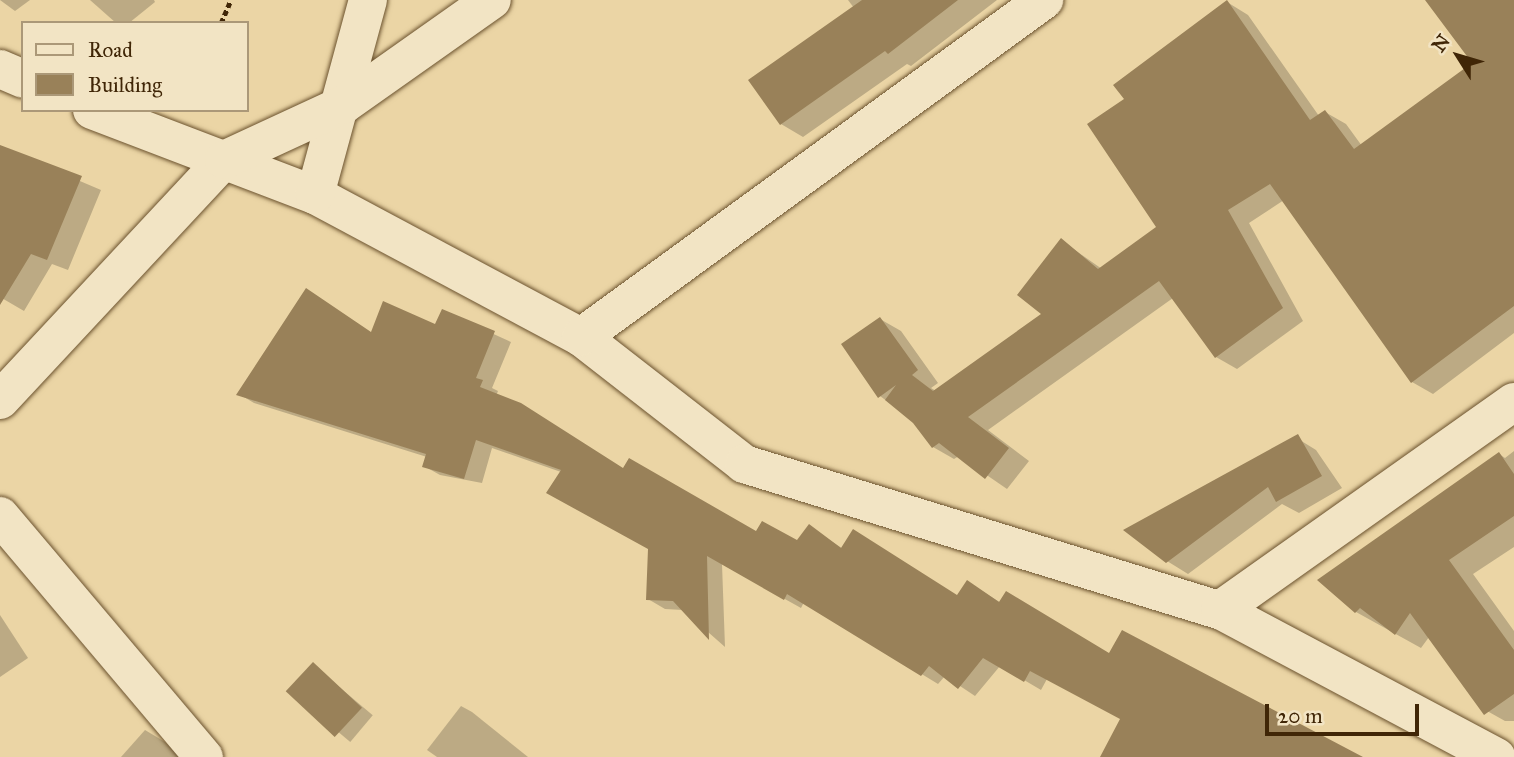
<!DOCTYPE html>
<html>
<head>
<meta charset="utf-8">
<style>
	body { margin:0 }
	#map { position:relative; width:1514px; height:757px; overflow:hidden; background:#ebd5a5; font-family:"IM FELL Great Primer",serif }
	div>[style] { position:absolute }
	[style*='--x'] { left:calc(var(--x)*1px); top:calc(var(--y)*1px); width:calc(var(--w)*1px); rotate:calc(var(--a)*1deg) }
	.shadow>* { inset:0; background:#0003; transform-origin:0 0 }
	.building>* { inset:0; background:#998159; transform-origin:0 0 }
	.path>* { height:4.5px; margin-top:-2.25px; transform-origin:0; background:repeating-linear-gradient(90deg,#402607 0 5px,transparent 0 8.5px) }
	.roads { filter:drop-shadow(0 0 2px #6b522e) drop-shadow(0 0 2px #6b522e) }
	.minor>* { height:38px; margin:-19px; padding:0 19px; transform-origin:19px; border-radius:19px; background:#f2e4c4 }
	span { translate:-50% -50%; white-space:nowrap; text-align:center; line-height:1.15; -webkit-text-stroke:7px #f2e4c4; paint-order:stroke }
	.legend { position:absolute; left:21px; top:21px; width:228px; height:91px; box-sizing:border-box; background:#f2e4c4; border:2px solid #ab9878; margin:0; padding:9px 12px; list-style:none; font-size:21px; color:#402607 }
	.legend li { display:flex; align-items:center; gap:14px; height:35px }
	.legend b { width:35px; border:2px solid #ab9878 }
	.north { position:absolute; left:1423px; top:21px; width:70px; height:70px; -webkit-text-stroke:5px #f2e4c4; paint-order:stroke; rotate:307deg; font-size:19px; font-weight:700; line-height:28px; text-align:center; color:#402607 }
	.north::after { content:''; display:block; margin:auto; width:24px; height:32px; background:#402607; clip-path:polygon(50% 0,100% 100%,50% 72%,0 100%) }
	.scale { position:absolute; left:1265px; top:704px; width:154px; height:32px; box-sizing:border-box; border:4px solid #402607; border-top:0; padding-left:9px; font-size:21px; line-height:24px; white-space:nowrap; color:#402607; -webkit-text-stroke:5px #f2e4c4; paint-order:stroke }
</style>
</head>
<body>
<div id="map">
	<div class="shadow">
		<i style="clip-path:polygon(0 0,30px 0,15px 11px)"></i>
		<i style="clip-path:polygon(90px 0,154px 0,155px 2px,129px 23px,116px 23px)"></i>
		<i style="clip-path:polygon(848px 0,997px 0,911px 66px,907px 64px,803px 137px,781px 124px,854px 8px)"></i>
		<i style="clip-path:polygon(1427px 0,1514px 0,1514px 333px,1433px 394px,1412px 382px,1284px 200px,1249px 223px,1303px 321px,1237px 369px,1216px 357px,1173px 298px,988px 430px,1029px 461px,1007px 489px,959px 456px,954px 459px,933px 447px,914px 421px,880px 396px,880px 319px,901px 331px,938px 383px,931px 388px,936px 391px,1044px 314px,1062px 241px,1102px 269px,1158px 228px,1126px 99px,1227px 2px,1248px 15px,1319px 116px,1325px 112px,1346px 124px,1362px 146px,1474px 64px)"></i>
		<i style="clip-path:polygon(0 147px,101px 190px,68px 270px,52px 264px,24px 311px,0 297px)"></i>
		<i style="clip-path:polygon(443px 311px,511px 342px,492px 388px,498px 391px,496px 396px,624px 470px,757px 533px,797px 542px,809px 526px,843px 549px,957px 597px,968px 582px,1001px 603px,1110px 655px,1359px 757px,1102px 757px,1122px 719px,1047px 679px,1041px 690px,1000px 666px,975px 696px,945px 676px,938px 684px,804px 602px,801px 608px,722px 564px,725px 647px,683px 610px,665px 609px,648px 599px,650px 548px,561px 472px,492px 448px,482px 483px,440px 475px,424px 466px,427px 457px,254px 403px,239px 394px,372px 334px,436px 326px)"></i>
		<i style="clip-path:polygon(1295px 437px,1316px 450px,1342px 488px,1299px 513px,1282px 504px,1188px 574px,1167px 561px)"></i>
		<i style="clip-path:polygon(1514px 451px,1514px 547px,1473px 574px,1514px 631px,1514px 721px,1505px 721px,1480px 707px,1429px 637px,1421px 648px,1356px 612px,1319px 580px,1499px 454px,1505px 458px)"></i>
		<i style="clip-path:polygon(0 615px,28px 658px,0 677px)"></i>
		<i style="left:313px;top:665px;width:78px;height:35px;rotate:40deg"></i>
		<i style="clip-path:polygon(461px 706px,472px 712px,528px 757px,437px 757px,427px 750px)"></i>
		<i style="clip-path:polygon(145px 730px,165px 742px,181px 757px,121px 757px)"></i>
	</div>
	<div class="building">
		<i style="clip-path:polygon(862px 0,958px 0,888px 54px,885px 51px,780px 125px,748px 80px)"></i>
		<i style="clip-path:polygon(1227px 0,1310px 120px,1325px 110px,1354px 149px,1472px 63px,1425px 0,1514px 0,1514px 306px,1411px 383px,1270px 184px,1228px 210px,1283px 308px,1215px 358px,1159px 281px,968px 417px,1009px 448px,985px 479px,939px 443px,932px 448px,913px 423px,885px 400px,896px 385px,878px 398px,841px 344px,880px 317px,918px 370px,912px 375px,933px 391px,1041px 314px,1017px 295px,1061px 238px,1098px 269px,1156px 227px,1087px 124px,1124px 99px,1113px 85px)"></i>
		<i style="clip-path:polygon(0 145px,82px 176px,47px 260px,31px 254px,0 305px)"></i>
		<i style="clip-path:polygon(306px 288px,371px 332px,383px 301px,435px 324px,442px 309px,495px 331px,476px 378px,483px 380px,480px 387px,521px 403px,623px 468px,629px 458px,756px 531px,762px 521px,797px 540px,809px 524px,841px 548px,853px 529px,957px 595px,967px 580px,999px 602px,1006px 591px,1109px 653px,1122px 630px,1363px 757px,1100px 757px,1120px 719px,1030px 671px,1024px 682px,983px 658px,958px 689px,929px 666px,921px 676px,787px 594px,784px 600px,707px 556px,709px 640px,673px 601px,646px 600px,648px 549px,546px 493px,561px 470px,476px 440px,464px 479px,422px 467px,426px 454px,236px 395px)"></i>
		<i style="clip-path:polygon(1298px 434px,1322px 476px,1276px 502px,1268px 487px,1166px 563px,1123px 530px)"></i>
		<i style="clip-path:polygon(1499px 452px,1514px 474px,1514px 516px,1449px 560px,1514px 650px,1514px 694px,1484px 715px,1410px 613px,1395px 635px,1360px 608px,1355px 613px,1317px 580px)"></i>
		<i style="left:313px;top:662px;width:67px;height:40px;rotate:43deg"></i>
	</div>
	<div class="path">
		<i style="--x:221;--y:23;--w:25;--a:-67"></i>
	</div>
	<div class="roads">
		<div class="minor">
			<i style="--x:0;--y:69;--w:25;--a:23"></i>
			<i style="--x:92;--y:110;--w:239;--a:20.9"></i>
			<i style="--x:315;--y:195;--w:302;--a:28.1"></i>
			<i style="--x:581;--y:337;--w:207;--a:37.9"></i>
			<i style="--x:744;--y:464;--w:498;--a:17.1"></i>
			<i style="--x:1220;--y:610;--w:313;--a:28"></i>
			<i style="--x:315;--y:195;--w:202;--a:-74.8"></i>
			<i style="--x:581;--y:337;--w:573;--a:-36.05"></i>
			<i style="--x:0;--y:400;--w:328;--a:-47"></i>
			<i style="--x:224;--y:160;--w:131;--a:-24.8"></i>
			<i style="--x:343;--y:105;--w:182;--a:-35.2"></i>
			<i style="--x:0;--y:516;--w:316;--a:49.8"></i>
			<i style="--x:1220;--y:610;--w:360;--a:-35.3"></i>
		</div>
	</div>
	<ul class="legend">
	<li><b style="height:9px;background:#f2e4c4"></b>Road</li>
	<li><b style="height:19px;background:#998159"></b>Building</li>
	</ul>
	<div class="north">N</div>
	<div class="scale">20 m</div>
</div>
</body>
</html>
